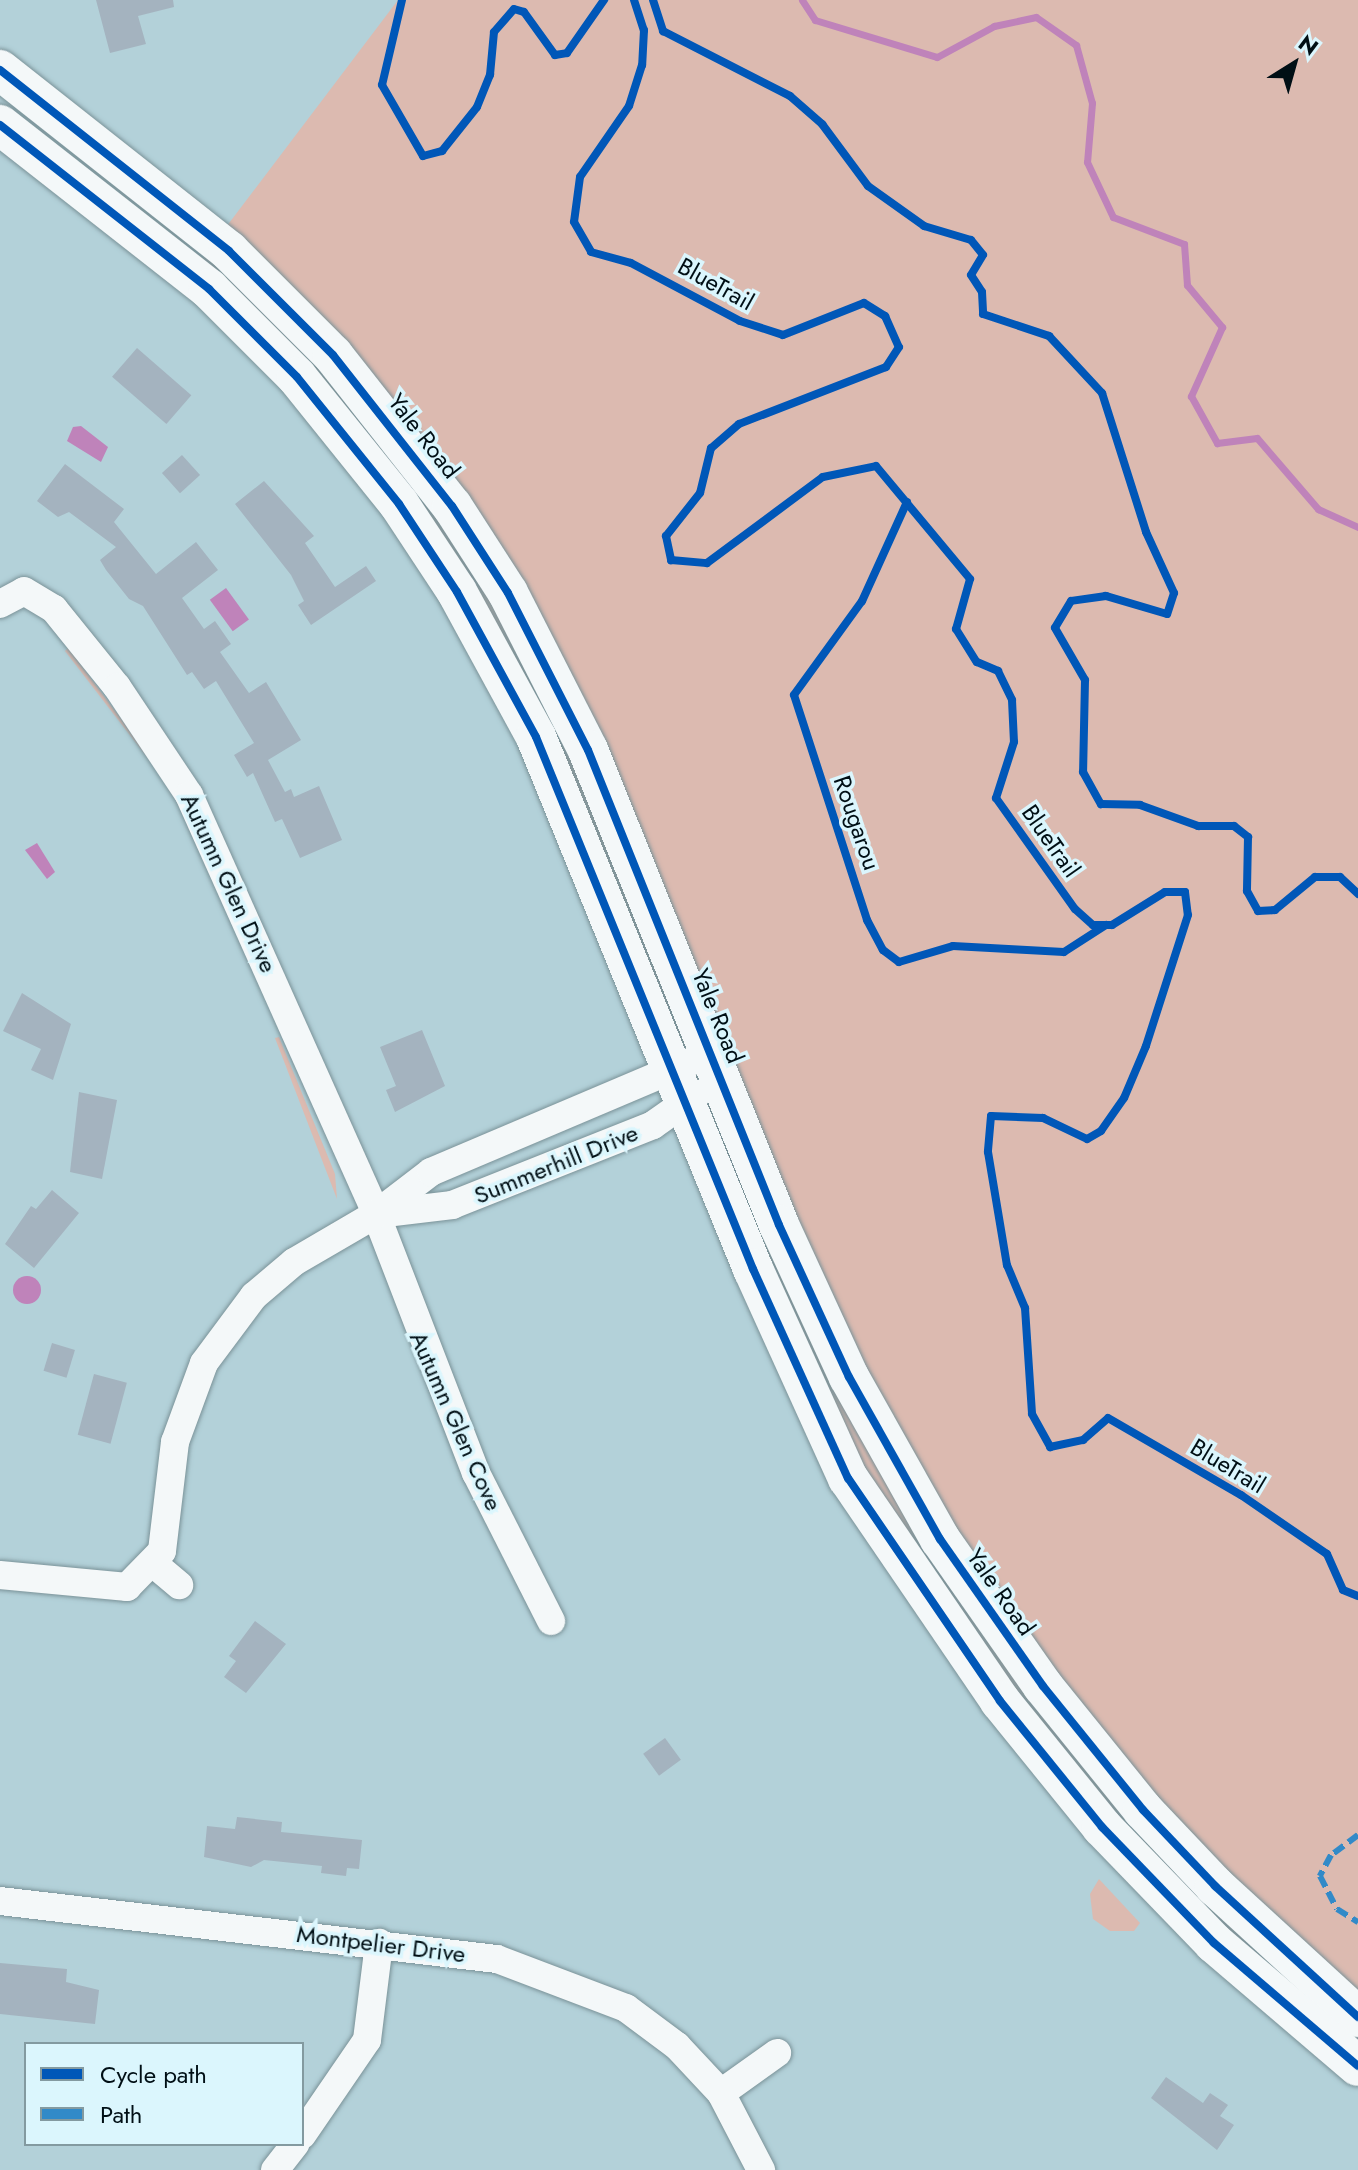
<!DOCTYPE html>
<html>
<head>
<meta charset="utf-8">
<style>
	body { margin:0 }
	#map { position:relative; width:1358px; height:2170px; overflow:hidden; background:#b3d1d9; font-family:Jost,sans-serif }
	div>[style] { position:absolute }
	[style*='--x'] { left:calc(var(--x)*1px); top:calc(var(--y)*1px); width:calc(var(--w)*1px); rotate:calc(var(--a)*1deg) }
	.green>* { inset:0; background:#dcbab0 }
	.water>* { inset:0; background:#bf83ba; transform-origin:0 0 }
	.round { border-radius:50% }
	.stream>* { height:7px; margin:-3.5px; padding:0 3.5px; transform-origin:3.5px; border-radius:3.5px; background:#bf83ba }
	.building>* { inset:0; background:#a4b3bf; transform-origin:0 0 }
	.roads { filter:drop-shadow(0 0 2px #7a9298) drop-shadow(0 0 2px #7a9298) }
	.street>* { height:28px; margin:-14px; padding:0 14px; transform-origin:14px; border-radius:14px; background:#f4f8f9 }
	.secondary>* { height:40px; margin:-20px; padding:0 20px; transform-origin:20px; border-radius:20px; background:#f4f8f9 }
	.quiet>* { height:6px; margin-top:-3px; transform-origin:0; background:repeating-linear-gradient(90deg,#328ac8 0 12px,transparent 0 18px) }
	.cycleway>* { height:8px; margin:-4px; padding:0 4px; transform-origin:4px; border-radius:4px; background:#0057b8 }
	span { translate:-50% -50%; white-space:nowrap; text-align:center; line-height:1.15; -webkit-text-stroke:7px #dbf6fd; paint-order:stroke }
	.street-label { font-size:24px; color:#000f15 }
	.legend { position:absolute; left:24px; top:2042px; width:280px; height:104px; box-sizing:border-box; background:#dbf6fd; border:2px solid #839aa0; margin:0; padding:10px 14px; list-style:none; font-size:24px; color:#000f15 }
	.legend li { display:flex; align-items:center; gap:16px; height:40px }
	.legend b { width:40px; border:2px solid #839aa0 }
	.north { position:absolute; left:1254px; top:24px; width:80px; height:80px; -webkit-text-stroke:6px #dbf6fd; paint-order:stroke; rotate:37deg; font-size:22px; font-weight:700; line-height:32px; text-align:center; color:#000f15 }
	.north::after { content:''; display:block; margin:auto; width:28px; height:36px; background:#000f15; clip-path:polygon(50% 0,100% 100%,50% 72%,0 100%) }
</style>
</head>
<body>
<div id="map">
	<div class="green">
		<i style="clip-path:polygon(398px 0,1358px 0,1358px 2082px,1256px 1997px,855px 1493px,510px 697px,417px 540px,186px 280px)"></i>
		<i style="clip-path:polygon(68px 648px,125px 724px,149px 760px,65px 651px)"></i>
		<i style="clip-path:polygon(279px 1037px,335px 1174px,337px 1199px,275px 1038px)"></i>
		<i style="clip-path:polygon(1099px 1879px,1140px 1923px,1134px 1931px,1110px 1931px,1093px 1919px,1090px 1894px)"></i>
	</div>
	<div class="water">
		<i style="clip-path:polygon(81px 426px,108px 447px,101px 462px,67px 441px,73px 427px)"></i>
		<i style="left:226px;top:588px;width:39px;height:20px;rotate:54deg"></i>
		<i style="clip-path:polygon(37px 843px,55px 872px,47px 879px,25px 850px)"></i>
		<i class="round" style="left:13px;top:1276px;width:28px;height:28px"></i>
	</div>
	<div class="stream">
		<i style="--x:802;--y:0;--w:24;--a:57"></i>
		<i style="--x:815;--y:20;--w:127;--a:16.9"></i>
		<i style="--x:937;--y:57;--w:65;--a:-28.5"></i>
		<i style="--x:994;--y:26;--w:43;--a:-12.1"></i>
		<i style="--x:1036;--y:17;--w:49;--a:35"></i>
		<i style="--x:1076;--y:45;--w:60;--a:74.6"></i>
		<i style="--x:1092;--y:103;--w:59;--a:94.8"></i>
		<i style="--x:1087;--y:162;--w:61;--a:64.7"></i>
		<i style="--x:1113;--y:217;--w:76;--a:20.8"></i>
		<i style="--x:1184;--y:244;--w:41;--a:85.8"></i>
		<i style="--x:1187;--y:285;--w:55;--a:50.2"></i>
		<i style="--x:1222;--y:327;--w:76;--a:114.2"></i>
		<i style="--x:1191;--y:396;--w:54;--a:61"></i>
		<i style="--x:1217;--y:443;--w:40;--a:-7.1"></i>
		<i style="--x:1257;--y:438;--w:94;--a:49.3"></i>
		<i style="--x:1318;--y:509;--w:44;--a:24.2"></i>
	</div>
	<div class="building">
		<i style="clip-path:polygon(96px 0,173px 0,174px 7px,138px 16px,146px 44px,110px 53px)"></i>
		<i style="left:137px;top:348px;width:72px;height:38px;rotate:41deg"></i>
		<i style="left:182px;top:455px;width:27px;height:27px;rotate:48deg"></i>
		<i style="clip-path:polygon(65px 464px,124px 509px,114px 522px,156px 574px,196px 542px,218px 570px,182px 598px,204px 629px,215px 621px,231px 644px,220px 652px,249px 693px,266px 682px,301px 740px,268px 760px,285px 792px,291px 789px,294px 797px,319px 786px,342px 840px,300px 858px,282px 819px,275px 822px,253px 773px,247px 777px,234px 755px,254px 743px,216px 681px,204px 689px,192px 672px,187px 675px,143px 606px,129px 599px,106px 570px,100px 560px,116px 547px,69px 512px,58px 517px,37px 501px)"></i>
		<i style="clip-path:polygon(264px 481px,314px 536px,305px 543px,335px 587px,366px 566px,376px 581px,311px 625px,298px 605px,304px 601px,291px 575px,235px 504px)"></i>
		<i style="clip-path:polygon(22px 993px,71px 1024px,53px 1080px,31px 1070px,41px 1049px,3px 1031px)"></i>
		<i style="clip-path:polygon(422px 1030px,445px 1086px,395px 1112px,386px 1090px,396px 1086px,380px 1047px)"></i>
		<i style="clip-path:polygon(79px 1092px,117px 1100px,102px 1179px,70px 1172px)"></i>
		<i style="clip-path:polygon(52px 1190px,79px 1213px,34px 1268px,5px 1244px,31px 1206px,36px 1209px)"></i>
		<i style="left:52px;top:1343px;width:24px;height:29px;rotate:17deg"></i>
		<i style="left:94px;top:1374px;width:34px;height:63px;rotate:15deg"></i>
		<i style="clip-path:polygon(255px 1621px,286px 1644px,246px 1693px,224px 1677px,236px 1661px,229px 1656px)"></i>
		<i style="left:665px;top:1738px;width:27px;height:27px;rotate:54deg"></i>
		<i style="clip-path:polygon(237px 1817px,282px 1822px,281px 1832px,362px 1840px,359px 1869px,347px 1868px,346px 1876px,321px 1873px,322px 1866px,264px 1860px,251px 1867px,204px 1857px,207px 1826px,235px 1829px)"></i>
		<i style="clip-path:polygon(0 1963px,67px 1969px,66px 1982px,99px 1990px,95px 2024px,0 2014px)"></i>
		<i style="clip-path:polygon(1166px 2077px,1203px 2103px,1210px 2093px,1228px 2105px,1220px 2116px,1234px 2125px,1217px 2150px,1151px 2098px)"></i>
	</div>
	<div class="roads">
		<div class="street">
			<i style="--x:0;--y:604;--w:27;--a:-28"></i>
			<i style="--x:24;--y:591;--w:35;--a:31"></i>
			<i style="--x:54;--y:609;--w:100;--a:51.1"></i>
			<i style="--x:117;--y:687;--w:130;--a:56.3"></i>
			<i style="--x:189;--y:795;--w:459;--a:65.9"></i>
			<i style="--x:376;--y:1214;--w:278;--a:68.9"></i>
			<i style="--x:476;--y:1473;--w:166;--a:63.1"></i>
			<i style="--x:377;--y:1214;--w:76;--a:-6.8"></i>
			<i style="--x:452;--y:1205;--w:216;--a:-21.7"></i>
			<i style="--x:653;--y:1125;--w:54;--a:-35.2"></i>
			<i style="--x:154;--y:1564;--w:33;--a:40"></i>
			<i style="--x:0;--y:1575;--w:128;--a:5.4"></i>
			<i style="--x:127;--y:1587;--w:50;--a:-45.8"></i>
			<i style="--x:162;--y:1551;--w:110;--a:-83.2"></i>
			<i style="--x:175;--y:1442;--w:84;--a:-69.8"></i>
			<i style="--x:204;--y:1363;--w:84;--a:-53.3"></i>
			<i style="--x:254;--y:1296;--w:52;--a:-40.4"></i>
			<i style="--x:294;--y:1262;--w:95;--a:-30.3"></i>
			<i style="--x:376;--y:1214;--w:69;--a:-37.4"></i>
			<i style="--x:431;--y:1172;--w:305;--a:-23"></i>
			<i style="--x:0;--y:1901;--w:500;--a:6.66"></i>
			<i style="--x:497;--y:1959;--w:138;--a:20.8"></i>
			<i style="--x:626;--y:2008;--w:64;--a:36.7"></i>
			<i style="--x:677;--y:2046;--w:64;--a:46.9"></i>
			<i style="--x:721;--y:2093;--w:87;--a:62.5"></i>
			<i style="--x:721;--y:2093;--w:69;--a:-35.5"></i>
			<i style="--x:302;--y:2135;--w:115;--a:-55.6"></i>
			<i style="--x:367;--y:2040;--w:98;--a:-82.9"></i>
			<i style="--x:275;--y:2170;--w:33;--a:-52"></i>
		</div>
		<div class="secondary">
			<i style="--x:0;--y:70;--w:292;--a:38.3"></i>
			<i style="--x:229;--y:251;--w:147;--a:45"></i>
			<i style="--x:333;--y:355;--w:192;--a:51.8"></i>
			<i style="--x:452;--y:506;--w:103;--a:57.2"></i>
			<i style="--x:508;--y:593;--w:176;--a:63"></i>
			<i style="--x:588;--y:750;--w:512;--a:68.09"></i>
			<i style="--x:779;--y:1225;--w:167;--a:65.3"></i>
			<i style="--x:849;--y:1377;--w:186;--a:60.7"></i>
			<i style="--x:940;--y:1539;--w:179;--a:55"></i>
			<i style="--x:1043;--y:1686;--w:159;--a:51.1"></i>
			<i style="--x:1143;--y:1810;--w:105;--a:46.5"></i>
			<i style="--x:1215;--y:1886;--w:194;--a:42.5"></i>
			<i style="--x:0;--y:125;--w:266;--a:38.1"></i>
			<i style="--x:209;--y:289;--w:124;--a:45"></i>
			<i style="--x:297;--y:377;--w:163;--a:51.2"></i>
			<i style="--x:399;--y:504;--w:105;--a:56.6"></i>
			<i style="--x:457;--y:592;--w:165;--a:61.4"></i>
			<i style="--x:536;--y:737;--w:575;--a:67.81"></i>
			<i style="--x:753;--y:1269;--w:230;--a:65.6"></i>
			<i style="--x:848;--y:1478;--w:270;--a:55.7"></i>
			<i style="--x:1000;--y:1701;--w:162;--a:51"></i>
			<i style="--x:1102;--y:1827;--w:161;--a:46"></i>
			<i style="--x:1214;--y:1943;--w:189;--a:40.5"></i>
		</div>
	</div>
	<div class="quiet">
		<i style="--x:1358;--y:1835;--w:34;--a:143"></i>
		<i style="--x:1331;--y:1855;--w:24;--a:118"></i>
		<i style="--x:1320;--y:1876;--w:37;--a:63"></i>
		<i style="--x:1337;--y:1909;--w:25;--a:32"></i>
	</div>
	<div class="cycleway">
		<i style="--x:402;--y:0;--w:87;--a:103.2"></i>
		<i style="--x:382;--y:85;--w:82;--a:60"></i>
		<i style="--x:423;--y:156;--w:20;--a:-15"></i>
		<i style="--x:442;--y:151;--w:56;--a:-51.5"></i>
		<i style="--x:477;--y:107;--w:35;--a:-68"></i>
		<i style="--x:490;--y:75;--w:43;--a:-84.7"></i>
		<i style="--x:494;--y:32;--w:30;--a:-49"></i>
		<i style="--x:514;--y:9;--w:10;--a:17"></i>
		<i style="--x:524;--y:12;--w:53;--a:54.2"></i>
		<i style="--x:555;--y:55;--w:12;--a:-9"></i>
		<i style="--x:567;--y:53;--w:65;--a:-55.1"></i>
		<i style="--x:634;--y:0;--w:32;--a:72"></i>
		<i style="--x:644;--y:30;--w:35;--a:93"></i>
		<i style="--x:642;--y:65;--w:43;--a:107.6"></i>
		<i style="--x:629;--y:106;--w:86;--a:124.6"></i>
		<i style="--x:580;--y:177;--w:45;--a:97.6"></i>
		<i style="--x:574;--y:222;--w:34;--a:60"></i>
		<i style="--x:591;--y:252;--w:41;--a:15.4"></i>
		<i style="--x:631;--y:263;--w:123;--a:28"></i>
		<i style="--x:740;--y:321;--w:45;--a:18"></i>
		<i style="--x:783;--y:335;--w:87;--a:-21.6"></i>
		<i style="--x:864;--y:303;--w:25;--a:32"></i>
		<i style="--x:885;--y:316;--w:34;--a:66"></i>
		<i style="--x:899;--y:347;--w:24;--a:123"></i>
		<i style="--x:886;--y:367;--w:158;--a:158.8"></i>
		<i style="--x:739;--y:424;--w:37;--a:139"></i>
		<i style="--x:711;--y:448;--w:46;--a:103.7"></i>
		<i style="--x:700;--y:493;--w:55;--a:128.3"></i>
		<i style="--x:666;--y:536;--w:25;--a:78"></i>
		<i style="--x:671;--y:560;--w:36;--a:5"></i>
		<i style="--x:707;--y:563;--w:144;--a:-36.6"></i>
		<i style="--x:823;--y:477;--w:54;--a:-11.7"></i>
		<i style="--x:876;--y:466;--w:147;--a:50.2"></i>
		<i style="--x:970;--y:579;--w:52;--a:105.6"></i>
		<i style="--x:956;--y:629;--w:39;--a:58"></i>
		<i style="--x:977;--y:662;--w:23;--a:23"></i>
		<i style="--x:998;--y:671;--w:32;--a:64"></i>
		<i style="--x:1012;--y:700;--w:42;--a:87.3"></i>
		<i style="--x:1014;--y:742;--w:59;--a:107.8"></i>
		<i style="--x:996;--y:798;--w:136;--a:54.6"></i>
		<i style="--x:1075;--y:909;--w:24;--a:42"></i>
		<i style="--x:1093;--y:925;--w:19;--a:0"></i>
		<i style="--x:1112;--y:925;--w:62;--a:-31.9"></i>
		<i style="--x:1165;--y:892;--w:20;--a:0"></i>
		<i style="--x:1185;--y:892;--w:23;--a:83"></i>
		<i style="--x:1188;--y:915;--w:138;--a:107.8"></i>
		<i style="--x:1146;--y:1046;--w:56;--a:112.9"></i>
		<i style="--x:1124;--y:1098;--w:40;--a:124.9"></i>
		<i style="--x:1101;--y:1131;--w:16;--a:150"></i>
		<i style="--x:1087;--y:1139;--w:49;--a:-154.5"></i>
		<i style="--x:1043;--y:1118;--w:52;--a:-177.8"></i>
		<i style="--x:991;--y:1116;--w:36;--a:95"></i>
		<i style="--x:988;--y:1152;--w:115;--a:80.5"></i>
		<i style="--x:1007;--y:1265;--w:47;--a:67.3"></i>
		<i style="--x:1025;--y:1308;--w:106;--a:86.2"></i>
		<i style="--x:1032;--y:1414;--w:38;--a:61"></i>
		<i style="--x:1050;--y:1447;--w:34;--a:-12"></i>
		<i style="--x:1083;--y:1440;--w:33;--a:-41"></i>
		<i style="--x:1108;--y:1418;--w:154;--a:30.1"></i>
		<i style="--x:1241;--y:1495;--w:104;--a:34.5"></i>
		<i style="--x:1327;--y:1554;--w:39;--a:66"></i>
		<i style="--x:1343;--y:1590;--w:16;--a:22"></i>
		<i style="--x:653;--y:0;--w:33;--a:72"></i>
		<i style="--x:663;--y:31;--w:143;--a:27.1"></i>
		<i style="--x:790;--y:96;--w:43;--a:41.2"></i>
		<i style="--x:822;--y:124;--w:77;--a:53.4"></i>
		<i style="--x:868;--y:186;--w:69;--a:35.5"></i>
		<i style="--x:924;--y:226;--w:49;--a:16.6"></i>
		<i style="--x:971;--y:240;--w:19;--a:51"></i>
		<i style="--x:983;--y:255;--w:23;--a:121"></i>
		<i style="--x:971;--y:275;--w:20;--a:57"></i>
		<i style="--x:982;--y:292;--w:22;--a:87"></i>
		<i style="--x:983;--y:314;--w:70;--a:18.4"></i>
		<i style="--x:1049;--y:336;--w:78;--a:47.1"></i>
		<i style="--x:1102;--y:393;--w:146;--a:72.4"></i>
		<i style="--x:1146;--y:532;--w:67;--a:65.3"></i>
		<i style="--x:1174;--y:593;--w:22;--a:108"></i>
		<i style="--x:1167;--y:614;--w:64;--a:-163.6"></i>
		<i style="--x:1106;--y:596;--w:35;--a:172"></i>
		<i style="--x:1071;--y:601;--w:31;--a:121"></i>
		<i style="--x:1055;--y:628;--w:60;--a:60"></i>
		<i style="--x:1085;--y:680;--w:92;--a:91.2"></i>
		<i style="--x:1083;--y:772;--w:37;--a:61"></i>
		<i style="--x:1101;--y:804;--w:39;--a:1"></i>
		<i style="--x:1140;--y:805;--w:62;--a:19.9"></i>
		<i style="--x:1198;--y:826;--w:36;--a:0"></i>
		<i style="--x:1234;--y:826;--w:18;--a:38"></i>
		<i style="--x:1248;--y:837;--w:54;--a:91.1"></i>
		<i style="--x:1247;--y:891;--w:23;--a:61"></i>
		<i style="--x:1258;--y:911;--w:17;--a:-3"></i>
		<i style="--x:1275;--y:910;--w:52;--a:-39.5"></i>
		<i style="--x:1315;--y:877;--w:25;--a:0"></i>
		<i style="--x:1340;--y:877;--w:25;--a:43"></i>
		<i style="--x:0;--y:70;--w:292;--a:38.3"></i>
		<i style="--x:229;--y:251;--w:147;--a:45"></i>
		<i style="--x:333;--y:355;--w:192;--a:51.8"></i>
		<i style="--x:452;--y:506;--w:103;--a:57.2"></i>
		<i style="--x:508;--y:593;--w:176;--a:63"></i>
		<i style="--x:588;--y:750;--w:512;--a:68.09"></i>
		<i style="--x:779;--y:1225;--w:167;--a:65.3"></i>
		<i style="--x:849;--y:1377;--w:186;--a:60.7"></i>
		<i style="--x:940;--y:1539;--w:179;--a:55"></i>
		<i style="--x:1043;--y:1686;--w:159;--a:51.1"></i>
		<i style="--x:1143;--y:1810;--w:105;--a:46.5"></i>
		<i style="--x:1215;--y:1886;--w:194;--a:42.5"></i>
		<i style="--x:0;--y:125;--w:266;--a:38.1"></i>
		<i style="--x:209;--y:289;--w:124;--a:45"></i>
		<i style="--x:297;--y:377;--w:163;--a:51.2"></i>
		<i style="--x:399;--y:504;--w:105;--a:56.6"></i>
		<i style="--x:457;--y:592;--w:165;--a:61.4"></i>
		<i style="--x:536;--y:737;--w:575;--a:67.81"></i>
		<i style="--x:753;--y:1269;--w:230;--a:65.6"></i>
		<i style="--x:848;--y:1478;--w:270;--a:55.7"></i>
		<i style="--x:1000;--y:1701;--w:162;--a:51"></i>
		<i style="--x:1102;--y:1827;--w:161;--a:46"></i>
		<i style="--x:1214;--y:1943;--w:189;--a:40.5"></i>
		<i style="--x:907;--y:502;--w:109;--a:114.4"></i>
		<i style="--x:862;--y:601;--w:116;--a:125.9"></i>
		<i style="--x:794;--y:695;--w:237;--a:72"></i>
		<i style="--x:867;--y:920;--w:34;--a:62"></i>
		<i style="--x:883;--y:950;--w:20;--a:37"></i>
		<i style="--x:899;--y:962;--w:56;--a:-16.5"></i>
		<i style="--x:953;--y:946;--w:111;--a:3.1"></i>
		<i style="--x:1064;--y:952;--w:50;--a:-32.7"></i>
	</div>
	<div class="street-label">
		<span style="left:716px;top:284px;rotate:29deg">BlueTrail</span>
		<span style="left:424px;top:436px;rotate:52deg">Yale Road</span>
		<span style="left:857px;top:823px;rotate:71deg">Rougarou</span>
		<span style="left:1051px;top:841px;rotate:55deg">BlueTrail</span>
		<span style="left:229px;top:883px;rotate:65deg">Autumn Glen Drive</span>
		<span style="left:718px;top:1016px;rotate:68deg">Yale Road</span>
		<span style="left:556px;top:1164px;rotate:-22deg">Summerhill Drive</span>
		<span style="left:456px;top:1421px;rotate:66deg">Autumn Glen Cove</span>
		<span style="left:1228px;top:1466px;rotate:31deg">BlueTrail</span>
		<span style="left:1001px;top:1592px;rotate:55deg">Yale Road</span>
		<span style="left:381px;top:1944px;rotate:7deg">Montpelier Drive</span>
	</div>
	<ul class="legend">
	<li><b style="height:10px;background:#0057b8"></b>Cycle path</li>
	<li><b style="height:10px;background:#328ac8"></b>Path</li>
	</ul>
	<div class="north">N</div>
</div>
</body>
</html>
